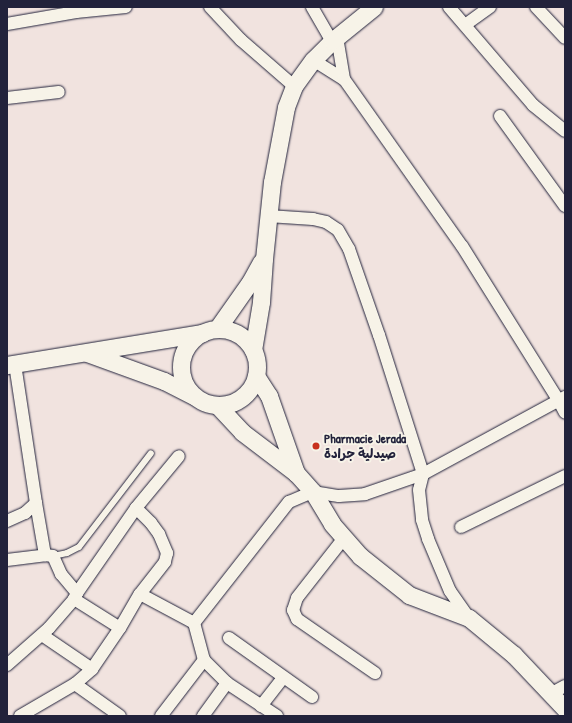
<!DOCTYPE html>
<html>
<head>
<meta charset="utf-8">
<style>
	body { margin:0 }
	#map { position:relative; width:572px; height:723px; overflow:hidden; background:#f1e3df; font-family:"Patrick Hand","Playpen Sans Arabic",sans-serif }
	div>[style] { position:absolute }
	[style*='--x'] { left:calc(var(--x)*1px); top:calc(var(--y)*1px); width:calc(var(--w)*1px); rotate:calc(var(--a)*1deg) }
	.roads { filter:drop-shadow(0 0 1px #22223b) drop-shadow(0 0 1px #22223b) }
	.lane>* { height:6px; margin:-3px; padding:0 3px; transform-origin:3px; border-radius:3px; background:#f7f3e8 }
	.street>* { height:12px; margin:-6px; padding:0 6px; transform-origin:6px; border-radius:6px; background:#f7f3e8 }
	.secondary>* { height:17px; margin:-8.5px; padding:0 8.5px; transform-origin:8.5px; border-radius:8.5px; background:#f7f3e8 }
	.secondary>.ring { margin:-8.5px; padding:0; box-sizing:content-box; background:none; border:17px solid #f7f3e8; border-radius:50% }
	.dots>* { width:11px; height:11px; translate:-50% -50%; box-sizing:border-box; border:2px solid #f7f3e8; border-radius:50% }
	span { translate:-50% -50%; white-space:nowrap; text-align:center; line-height:1.15; -webkit-text-stroke:4px #f7f3e8; paint-order:stroke }
	.poi-label { font-size:13px; color:#22223b; font-weight:700 }
	.left { translate:0 -50%; text-align:left }
	.frame { position:absolute; inset:0; border:8px solid #22223b; pointer-events:none }
</style>
</head>
<body>
<div id="map">
	<div class="roads">
		<div class="lane">
			<i style="--x:53;--y:556;--w:14;--a:-12"></i>
			<i style="--x:67;--y:553;--w:13;--a:-27"></i>
			<i style="--x:79;--y:547;--w:118;--a:-52.5"></i>
		</div>
		<div class="street">
			<i style="--x:210;--y:7;--w:45;--a:46.8"></i>
			<i style="--x:241;--y:40;--w:70;--a:41"></i>
			<i style="--x:312;--y:7;--w:39;--a:60"></i>
			<i style="--x:449;--y:7;--w:129;--a:49.4"></i>
			<i style="--x:533;--y:105;--w:41;--a:39.1"></i>
			<i style="--x:536;--y:7;--w:42;--a:46.9"></i>
			<i style="--x:7;--y:24;--w:70;--a:-9.9"></i>
			<i style="--x:76;--y:12;--w:50;--a:-5.7"></i>
			<i style="--x:465;--y:25;--w:31;--a:-36"></i>
			<i style="--x:337;--y:37;--w:43;--a:80.5"></i>
			<i style="--x:313;--y:60;--w:36;--a:32"></i>
			<i style="--x:344;--y:79;--w:204;--a:54.8"></i>
			<i style="--x:462;--y:246;--w:183;--a:58"></i>
			<i style="--x:559;--y:401;--w:13;--a:63"></i>
			<i style="--x:7;--y:98;--w:52;--a:-6.6"></i>
			<i style="--x:500;--y:116;--w:111;--a:54.2"></i>
			<i style="--x:268;--y:216;--w:45;--a:3.8"></i>
			<i style="--x:313;--y:219;--w:13;--a:13"></i>
			<i style="--x:326;--y:222;--w:14;--a:34"></i>
			<i style="--x:338;--y:230;--w:22;--a:60"></i>
			<i style="--x:349;--y:249;--w:91;--a:70.8"></i>
			<i style="--x:379;--y:335;--w:146;--a:72.4"></i>
			<i style="--x:423;--y:474;--w:16;--a:104"></i>
			<i style="--x:419;--y:490;--w:30;--a:84"></i>
			<i style="--x:422;--y:520;--w:20;--a:72"></i>
			<i style="--x:428;--y:539;--w:56;--a:67.1"></i>
			<i style="--x:450;--y:591;--w:33;--a:55"></i>
			<i style="--x:36;--y:503;--w:53;--a:80.2"></i>
			<i style="--x:136;--y:508;--w:21;--a:45"></i>
			<i style="--x:151;--y:523;--w:14;--a:54"></i>
			<i style="--x:159;--y:534;--w:21;--a:67"></i>
			<i style="--x:167;--y:553;--w:9;--a:103"></i>
			<i style="--x:165;--y:562;--w:41;--a:128"></i>
			<i style="--x:7;--y:521;--w:20;--a:-24"></i>
			<i style="--x:25;--y:513;--w:15;--a:-42"></i>
			<i style="--x:36;--y:503;--w:141;--a:-98.6"></i>
			<i style="--x:461;--y:527;--w:116;--a:-26.1"></i>
			<i style="--x:344;--y:538;--w:76;--a:128.1"></i>
			<i style="--x:297;--y:598;--w:13;--a:108"></i>
			<i style="--x:293;--y:610;--w:10;--a:66"></i>
			<i style="--x:297;--y:619;--w:95;--a:34.7"></i>
			<i style="--x:7;--y:560;--w:38;--a:-7"></i>
			<i style="--x:45;--y:555;--w:8;--a:7"></i>
			<i style="--x:53;--y:556;--w:20;--a:66"></i>
			<i style="--x:61;--y:574;--w:25;--a:50"></i>
			<i style="--x:77;--y:593;--w:7;--a:117"></i>
			<i style="--x:74;--y:599;--w:54;--a:32.2"></i>
			<i style="--x:120;--y:628;--w:39;--a:-60"></i>
			<i style="--x:140;--y:594;--w:61;--a:28.2"></i>
			<i style="--x:77;--y:593;--w:103;--a:-55.2"></i>
			<i style="--x:136;--y:508;--w:67;--a:-50.4"></i>
			<i style="--x:42;--y:635;--w:60;--a:34.2"></i>
			<i style="--x:229;--y:638;--w:102;--a:35.4"></i>
			<i style="--x:7;--y:665;--w:56;--a:-41.4"></i>
			<i style="--x:49;--y:628;--w:38;--a:-49"></i>
			<i style="--x:227;--y:683;--w:60;--a:33.4"></i>
			<i style="--x:75;--y:684;--w:55;--a:35.4"></i>
			<i style="--x:552;--y:693;--w:15;--a:-28"></i>
			<i style="--x:261;--y:706;--w:36;--a:-52"></i>
			<i style="--x:20;--y:716;--w:64;--a:-30.2"></i>
			<i style="--x:75;--y:684;--w:23;--a:-41"></i>
			<i style="--x:92;--y:669;--w:50;--a:-55.7"></i>
			<i style="--x:161;--y:716;--w:71;--a:-52.5"></i>
			<i style="--x:203;--y:716;--w:41;--a:-54"></i>
			<i style="--x:227;--y:683;--w:33;--a:-135"></i>
			<i style="--x:204;--y:660;--w:38;--a:-105"></i>
			<i style="--x:194;--y:623;--w:154;--a:-51.9"></i>
			<i style="--x:289;--y:502;--w:26;--a:-23"></i>
			<i style="--x:313;--y:492;--w:26;--a:9"></i>
			<i style="--x:339;--y:496;--w:26;--a:-4"></i>
			<i style="--x:365;--y:494;--w:61;--a:-19"></i>
			<i style="--x:423;--y:474;--w:162;--a:-28.5"></i>
		</div>
		<div class="secondary">
			<i style="--x:217;--y:329;--w:57;--a:-54.9"></i>
			<i style="--x:250;--y:282;--w:23;--a:-61"></i>
			<i class="ring" style="left:181px;top:329px;width:59px;height:59px"></i>
			<i style="--x:253;--y:350;--w:49;--a:-80.5"></i>
			<i style="--x:261;--y:302;--w:43;--a:-86"></i>
			<i style="--x:264;--y:259;--w:77;--a:-84.1"></i>
			<i style="--x:272;--y:182;--w:76;--a:-79.4"></i>
			<i style="--x:286;--y:107;--w:22;--a:-69"></i>
			<i style="--x:294;--y:86;--w:32;--a:-54"></i>
			<i style="--x:313;--y:60;--w:27;--a:-45"></i>
			<i style="--x:332;--y:41;--w:54;--a:-39"></i>
			<i style="--x:87;--y:353;--w:82;--a:20"></i>
			<i style="--x:164;--y:381;--w:33;--a:27"></i>
			<i style="--x:7;--y:365;--w:198;--a:-9.3"></i>
			<i style="--x:256;--y:376;--w:24;--a:57"></i>
			<i style="--x:269;--y:396;--w:82;--a:70.7"></i>
			<i style="--x:217;--y:405;--w:37;--a:47"></i>
			<i style="--x:242;--y:432;--w:68;--a:37.2"></i>
			<i style="--x:296;--y:473;--w:25;--a:48"></i>
			<i style="--x:313;--y:492;--w:37;--a:59"></i>
			<i style="--x:332;--y:524;--w:43;--a:48.8"></i>
			<i style="--x:360;--y:556;--w:63;--a:38.5"></i>
			<i style="--x:409;--y:595;--w:64;--a:21"></i>
			<i style="--x:469;--y:618;--w:58;--a:39.4"></i>
			<i style="--x:514;--y:655;--w:74;--a:46.6"></i>
		</div>
	</div>
	<div class="dots">
		<i style="left:316px;top:446px;background:#c8321e"></i>
	</div>
	<div class="poi-label">
		<span class="left" style="left:324px;top:446px">Pharmacie Jerada<br>صيدلية جرادة</span>
	</div>
	<div class="frame"></div>
</div>
</body>
</html>
